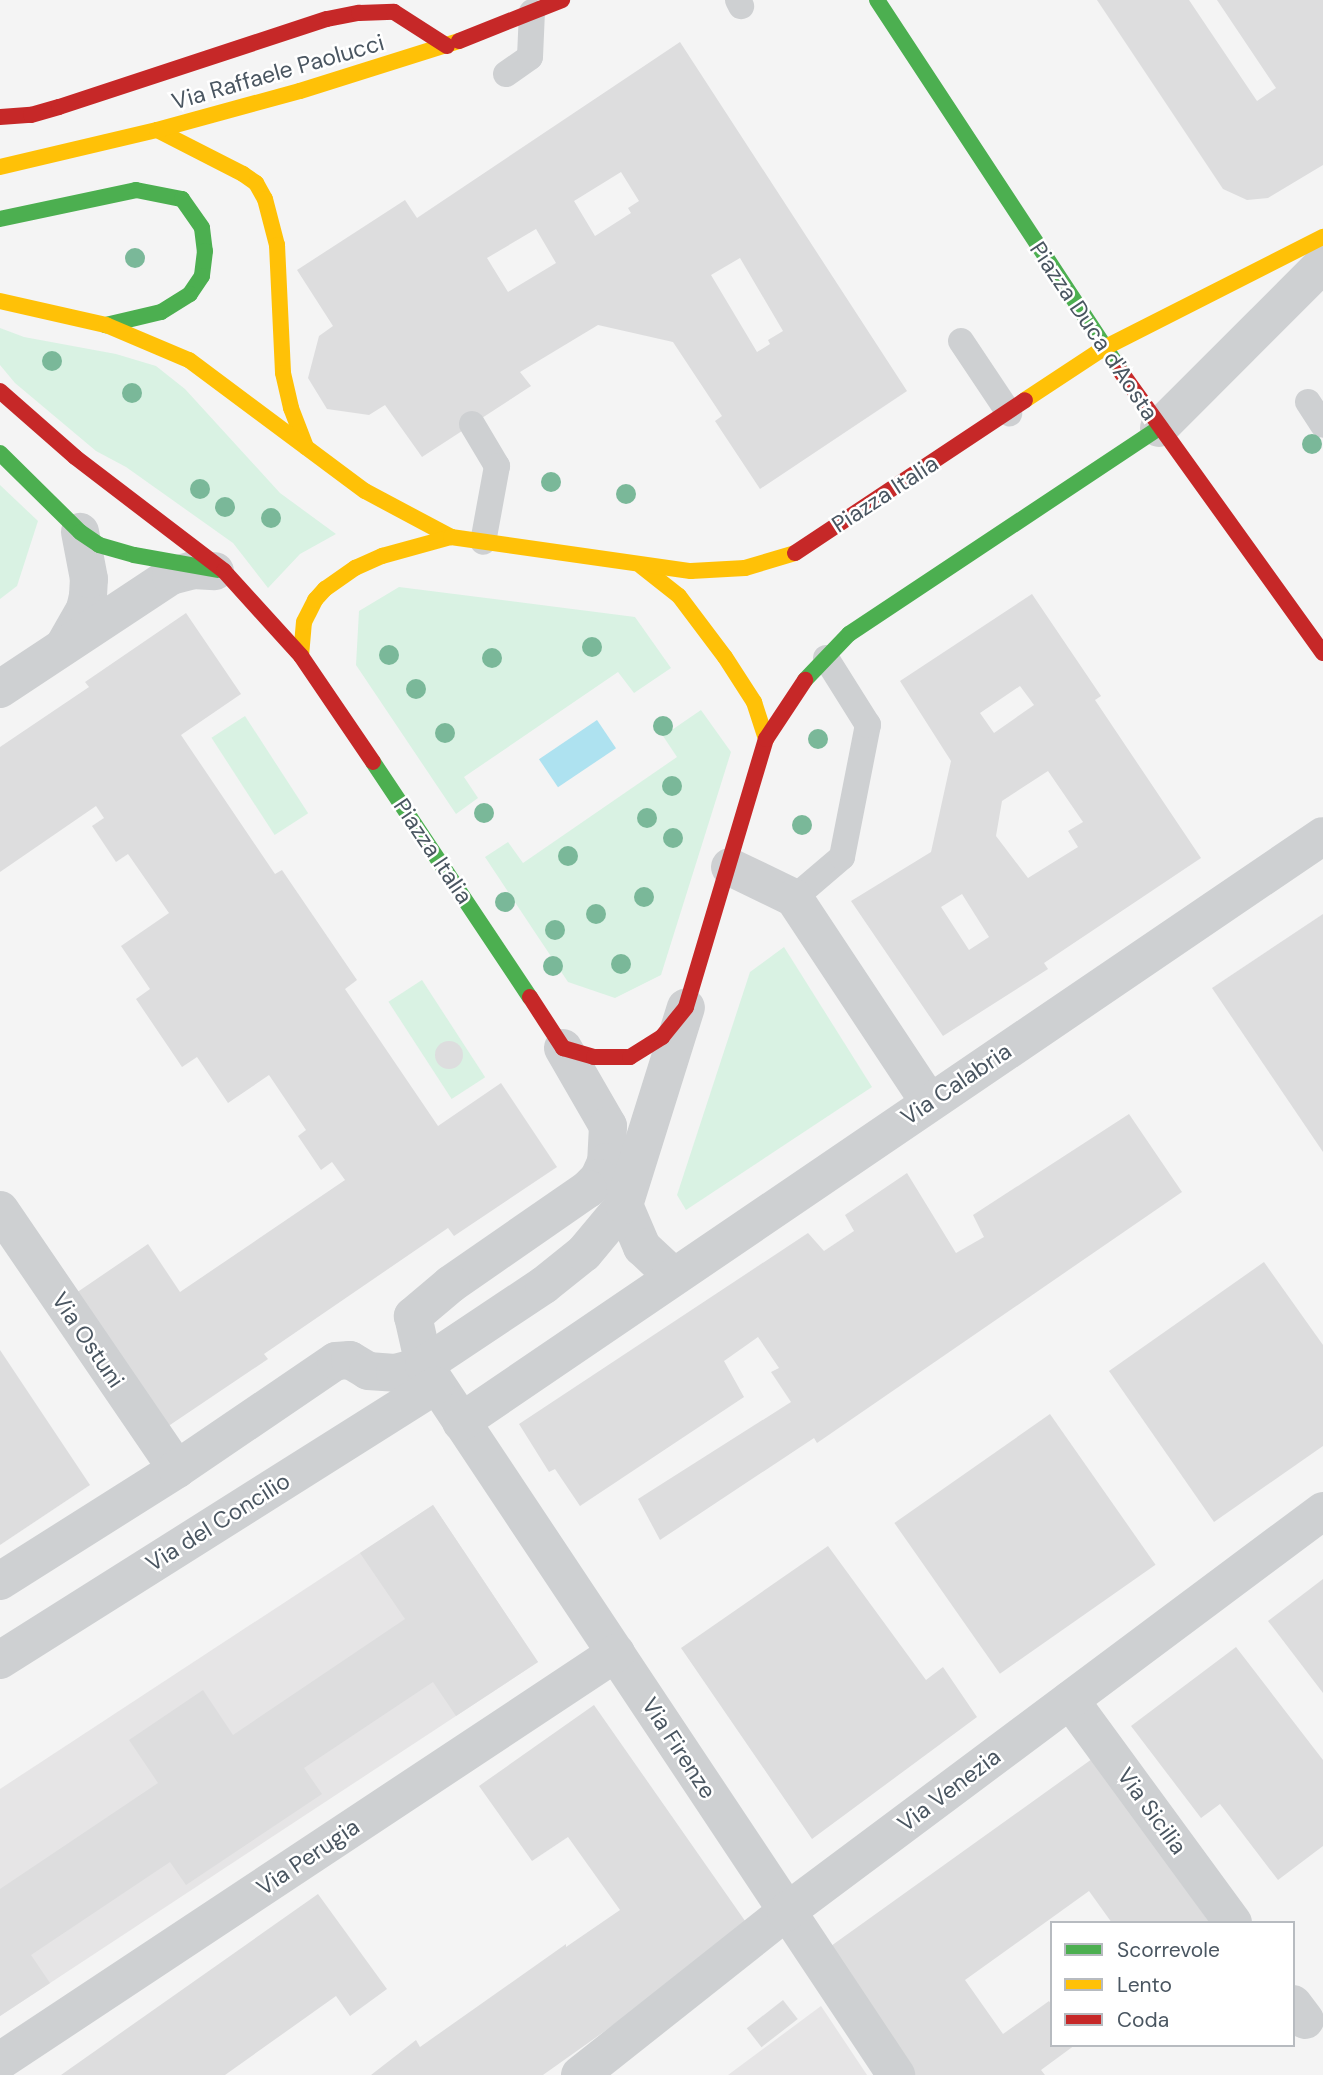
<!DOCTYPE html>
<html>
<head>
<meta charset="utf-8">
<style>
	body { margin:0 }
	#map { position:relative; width:1323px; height:2075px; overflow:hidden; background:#f4f4f4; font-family:"DM Sans",sans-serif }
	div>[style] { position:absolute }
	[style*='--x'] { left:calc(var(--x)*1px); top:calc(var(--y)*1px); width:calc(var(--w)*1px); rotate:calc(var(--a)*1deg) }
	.education>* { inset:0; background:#e6e5e6 }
	.green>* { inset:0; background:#d9f2e3; transform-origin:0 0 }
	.water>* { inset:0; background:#aee2f0; transform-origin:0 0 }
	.building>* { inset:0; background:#ddddde; transform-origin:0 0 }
	.round { border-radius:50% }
	.lane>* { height:26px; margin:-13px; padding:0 13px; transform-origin:13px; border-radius:13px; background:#ced0d2 }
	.street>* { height:38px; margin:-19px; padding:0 19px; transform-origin:19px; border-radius:19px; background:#ced0d2 }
	.fast>* { height:16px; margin:-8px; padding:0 8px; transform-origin:8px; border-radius:8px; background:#4caf50 }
	.slow>* { height:16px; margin:-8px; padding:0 8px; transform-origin:8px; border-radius:8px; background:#ffc107 }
	.jam>* { height:16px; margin:-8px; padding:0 8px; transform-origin:8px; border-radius:8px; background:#c62828 }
	.trees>* { width:20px; height:20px; margin:-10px; border-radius:50%; background:#7ab899 }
	span { translate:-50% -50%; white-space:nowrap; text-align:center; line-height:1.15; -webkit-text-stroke:5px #fff; paint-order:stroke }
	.street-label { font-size:23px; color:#4a5661 }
	.legend { position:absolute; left:1050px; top:1921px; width:245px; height:126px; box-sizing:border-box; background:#fff; border:2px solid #b7bbc0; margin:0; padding:9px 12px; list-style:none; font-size:21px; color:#4a5661 }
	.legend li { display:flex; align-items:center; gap:14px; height:35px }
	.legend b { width:35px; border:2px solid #b7bbc0 }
</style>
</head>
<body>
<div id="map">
	<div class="education">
		<i style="clip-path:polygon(433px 1505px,538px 1662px,0 2016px,0 1789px)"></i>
		<i style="clip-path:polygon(821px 2006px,867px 2075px,728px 2075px)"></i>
	</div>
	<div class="green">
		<i style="clip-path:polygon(0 328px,24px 337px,116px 354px,156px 366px,185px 389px,280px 493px,336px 534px,300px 554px,268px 588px,233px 543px,126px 467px,96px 451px,15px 383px,0 365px)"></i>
		<i style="clip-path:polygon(0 485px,38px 521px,17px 586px,0 599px)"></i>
		<i style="clip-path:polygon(399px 587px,635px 617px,671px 668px,634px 693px,618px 672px,464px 777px,478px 798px,456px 814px,356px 665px,359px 611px)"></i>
		<i style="clip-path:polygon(701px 710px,731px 752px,661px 975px,615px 998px,568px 982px,485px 857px,508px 842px,523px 863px,677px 757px,663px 736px)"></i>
		<i style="left:245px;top:716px;width:116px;height:40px;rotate:57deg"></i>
		<i style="clip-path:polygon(784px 947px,872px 1087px,686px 1210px,677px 1195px,750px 972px)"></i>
		<i style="left:422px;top:980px;width:116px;height:40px;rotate:57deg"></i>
	</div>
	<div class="water">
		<i style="left:597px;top:720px;width:34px;height:70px;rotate:56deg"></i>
	</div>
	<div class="building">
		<i style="clip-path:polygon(1097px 0,1189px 0,1257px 101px,1276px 88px,1217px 0,1323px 0,1323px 165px,1268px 198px,1247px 200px,1223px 189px)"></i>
		<i style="clip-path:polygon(evenodd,680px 42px,907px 391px,760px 489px,715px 421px,722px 416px,673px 342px,598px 325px,520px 372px,531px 386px,422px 457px,385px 405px,369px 415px,327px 409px,308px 378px,319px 336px,333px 326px,297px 270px,405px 200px,417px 218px,680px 42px,621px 172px,639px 201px,628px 208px,631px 213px,595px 236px,574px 201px,621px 172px,680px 42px,536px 229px,556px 263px,508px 292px,487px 258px,536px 229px,680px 42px,740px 258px,783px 331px,768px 340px,770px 344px,757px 352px,711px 275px,740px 258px)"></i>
		<i style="clip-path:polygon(evenodd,1032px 594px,1101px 696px,1095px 700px,1201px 858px,1044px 963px,1048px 969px,943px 1036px,851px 901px,931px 852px,951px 761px,900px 681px,1032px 594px,1020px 686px,1034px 705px,994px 733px,980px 713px,1020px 686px,1032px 594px,1048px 771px,1083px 822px,1068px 831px,1078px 847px,1028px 878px,996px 836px,1002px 801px,1048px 771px,1032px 594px,962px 894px,989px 937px,969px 950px,941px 907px,962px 894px)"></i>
		<i style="clip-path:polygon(186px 613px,241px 694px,181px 735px,275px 874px,282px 870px,357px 980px,345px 989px,438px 1126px,501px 1083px,557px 1167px,454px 1236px,448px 1228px,264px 1354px,268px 1359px,167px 1427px,76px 1293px,148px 1244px,180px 1292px,345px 1180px,332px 1162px,321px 1170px,298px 1136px,306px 1130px,269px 1075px,228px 1103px,197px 1057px,182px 1067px,136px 999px,150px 989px,121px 946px,169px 913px,128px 854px,116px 862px,92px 826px,104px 818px,96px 806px,0 872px,0 747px,89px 687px,85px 682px)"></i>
		<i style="clip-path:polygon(1323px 914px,1323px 1152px,1212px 988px)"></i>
		<i class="round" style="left:435px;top:1041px;width:28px;height:28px"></i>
		<i style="clip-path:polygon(1129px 1114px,1182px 1192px,817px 1443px,814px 1438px,660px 1540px,638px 1499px,791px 1402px,771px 1372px,779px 1368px,758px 1337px,724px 1361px,744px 1397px,580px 1506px,555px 1469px,549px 1472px,519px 1424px,808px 1233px,824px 1251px,854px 1231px,845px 1215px,907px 1173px,956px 1253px,984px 1237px,973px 1215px)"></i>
		<i style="clip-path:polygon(1264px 1262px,1323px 1345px,1323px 1446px,1214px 1522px,1109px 1371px)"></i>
		<i style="clip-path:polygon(0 1350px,90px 1485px,0 1545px)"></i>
		<i style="left:1050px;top:1414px;width:184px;height:190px;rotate:55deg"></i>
		<i style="clip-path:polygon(433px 1505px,538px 1662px,456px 1716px,433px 1682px,304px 1768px,322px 1794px,186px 1885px,170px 1862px,31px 1955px,50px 1983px,0 2016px,0 1889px,158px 1783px,129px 1740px,203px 1690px,233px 1735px,405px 1619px,360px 1553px)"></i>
		<i style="clip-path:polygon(828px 1546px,926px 1680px,943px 1667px,977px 1717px,812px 1839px,681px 1648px)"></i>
		<i style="clip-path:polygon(1323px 1579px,1323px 1693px,1268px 1621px)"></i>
		<i style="clip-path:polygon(1236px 1647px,1323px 1760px,1323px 1846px,1278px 1880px,1220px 1804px,1201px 1818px,1131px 1726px)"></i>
		<i style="clip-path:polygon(594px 1705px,750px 1928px,543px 2075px,371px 2075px,416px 2040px,420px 2047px,566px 1944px,566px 1947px,620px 1910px,568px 1837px,532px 1861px,479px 1786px)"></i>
		<i style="clip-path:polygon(1092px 1759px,1210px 1923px,1112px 1923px,1089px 1891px,965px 1980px,1003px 2034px,1049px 2001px,1052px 2006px,1052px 2045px,1075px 2045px,1041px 2070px,1045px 2075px,914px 2075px,824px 1951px)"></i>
		<i style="clip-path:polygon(318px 1894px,387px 1989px,350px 2016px,336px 1996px,225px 2075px,61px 2075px)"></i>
		<i style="left:783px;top:2000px;width:24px;height:46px;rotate:52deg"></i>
	</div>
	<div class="lane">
		<i style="--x:738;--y:0;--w:7;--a:63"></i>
		<i style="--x:506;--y:74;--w:29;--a:-35"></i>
		<i style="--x:530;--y:57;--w:45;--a:-87.5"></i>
		<i style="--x:961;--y:341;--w:87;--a:56.3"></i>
		<i style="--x:1308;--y:402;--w:27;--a:57"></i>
		<i style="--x:472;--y:424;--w:49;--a:59.2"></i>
		<i style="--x:497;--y:466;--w:77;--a:100.4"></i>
		<i style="--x:794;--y:898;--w:63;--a:-40.5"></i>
		<i style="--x:842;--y:857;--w:135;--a:-78.9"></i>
		<i style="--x:868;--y:725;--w:79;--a:-122.1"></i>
	</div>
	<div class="street">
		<i style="--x:1159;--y:428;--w:232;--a:-45"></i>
		<i style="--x:64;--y:646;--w:43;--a:-60.4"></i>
		<i style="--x:85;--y:609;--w:13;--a:-77"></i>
		<i style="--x:88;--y:596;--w:17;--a:-87"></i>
		<i style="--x:89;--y:579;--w:48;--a:-100.8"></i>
		<i style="--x:0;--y:689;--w:205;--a:-33.5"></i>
		<i style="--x:171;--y:576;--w:23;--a:-15"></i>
		<i style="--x:193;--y:570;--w:22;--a:3"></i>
		<i style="--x:730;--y:867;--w:71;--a:25.8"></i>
		<i style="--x:794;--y:898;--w:245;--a:56.5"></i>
		<i style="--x:563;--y:1048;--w:90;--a:60"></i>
		<i style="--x:608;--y:1126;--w:36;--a:93"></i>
		<i style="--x:606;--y:1162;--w:17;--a:114"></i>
		<i style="--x:599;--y:1178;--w:16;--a:135"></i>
		<i style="--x:588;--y:1189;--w:167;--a:145.3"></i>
		<i style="--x:451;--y:1284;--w:50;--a:139.9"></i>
		<i style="--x:413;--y:1316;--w:50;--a:77.3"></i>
		<i style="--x:424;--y:1365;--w:853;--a:56.38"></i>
		<i style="--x:624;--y:1205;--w:46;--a:66.8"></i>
		<i style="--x:642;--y:1247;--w:42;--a:43.1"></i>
		<i style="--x:0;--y:1210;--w:314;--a:55.7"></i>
		<i style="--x:461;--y:1422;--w:1042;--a:-34.21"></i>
		<i style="--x:0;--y:1581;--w:209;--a:-32.3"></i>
		<i style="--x:177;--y:1469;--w:192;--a:-34.2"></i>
		<i style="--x:336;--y:1361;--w:14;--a:-4"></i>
		<i style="--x:350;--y:1360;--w:21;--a:31"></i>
		<i style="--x:368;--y:1371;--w:27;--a:4"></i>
		<i style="--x:395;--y:1373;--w:30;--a:-15"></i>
		<i style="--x:424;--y:1365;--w:144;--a:-33.7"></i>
		<i style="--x:544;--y:1285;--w:51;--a:-38.7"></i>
		<i style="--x:584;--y:1253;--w:62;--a:-50.2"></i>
		<i style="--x:624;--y:1205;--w:207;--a:-72.6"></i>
		<i style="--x:0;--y:1660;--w:515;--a:-32.24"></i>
		<i style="--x:1070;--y:1700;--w:276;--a:53.8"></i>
		<i style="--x:1293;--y:2004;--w:20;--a:53"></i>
		<i style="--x:0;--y:2061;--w:739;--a:-33.52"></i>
		<i style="--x:580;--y:2075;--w:263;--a:-38.4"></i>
		<i style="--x:786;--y:1912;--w:670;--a:-36.75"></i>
	</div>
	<div class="fast">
		<i style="--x:877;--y:0;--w:445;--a:56.7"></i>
		<i style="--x:0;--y:219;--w:139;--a:-12"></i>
		<i style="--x:136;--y:190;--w:47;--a:11.1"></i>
		<i style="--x:182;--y:199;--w:35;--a:55"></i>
		<i style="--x:202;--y:228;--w:23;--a:83"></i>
		<i style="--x:205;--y:251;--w:25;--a:97"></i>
		<i style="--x:202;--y:276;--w:22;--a:124"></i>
		<i style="--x:190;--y:294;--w:34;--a:148"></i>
		<i style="--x:161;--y:312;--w:57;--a:166.7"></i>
		<i style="--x:0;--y:453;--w:112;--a:44.6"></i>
		<i style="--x:80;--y:532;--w:23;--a:34"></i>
		<i style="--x:99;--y:545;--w:36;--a:16"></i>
		<i style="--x:134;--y:555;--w:85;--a:10.1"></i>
		<i style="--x:805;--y:680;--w:64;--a:-46.3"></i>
		<i style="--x:849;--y:634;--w:372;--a:-33.6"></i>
		<i style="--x:373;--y:762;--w:283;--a:56.3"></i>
	</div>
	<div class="slow">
		<i style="--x:157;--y:130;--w:97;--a:27.1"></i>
		<i style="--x:243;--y:174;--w:16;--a:35"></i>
		<i style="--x:256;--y:183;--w:18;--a:61"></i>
		<i style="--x:265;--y:199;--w:48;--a:75.4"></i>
		<i style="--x:277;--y:245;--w:128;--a:87.3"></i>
		<i style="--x:283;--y:373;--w:36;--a:77"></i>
		<i style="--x:291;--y:408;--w:42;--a:69"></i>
		<i style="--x:0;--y:167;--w:161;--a:-13.3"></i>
		<i style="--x:157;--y:130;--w:148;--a:-15.3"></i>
		<i style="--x:300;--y:91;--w:167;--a:-17.5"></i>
		<i style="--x:0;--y:301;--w:109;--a:12.8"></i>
		<i style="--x:106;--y:325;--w:90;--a:22.9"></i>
		<i style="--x:189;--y:360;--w:219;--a:36.7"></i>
		<i style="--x:365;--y:491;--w:98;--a:28.1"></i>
		<i style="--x:1025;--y:400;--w:95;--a:-33.4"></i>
		<i style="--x:1104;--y:348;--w:246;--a:-26.9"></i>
		<i style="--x:641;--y:566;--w:48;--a:38.3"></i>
		<i style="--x:679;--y:596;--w:76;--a:53"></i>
		<i style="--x:725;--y:657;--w:54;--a:57.2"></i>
		<i style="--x:754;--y:702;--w:39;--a:72"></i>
		<i style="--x:301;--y:656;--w:34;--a:-85"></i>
		<i style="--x:304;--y:622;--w:25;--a:-63"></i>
		<i style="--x:315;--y:600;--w:15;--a:-48"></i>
		<i style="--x:325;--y:589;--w:37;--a:-35"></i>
		<i style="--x:355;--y:568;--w:30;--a:-24"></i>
		<i style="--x:382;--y:556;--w:72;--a:-15.4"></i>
		<i style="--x:451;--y:537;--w:242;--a:8.1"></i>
		<i style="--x:691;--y:571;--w:54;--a:-3.2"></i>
		<i style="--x:745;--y:568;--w:52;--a:-16.7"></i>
	</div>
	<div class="jam">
		<i style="--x:459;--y:41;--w:111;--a:-21.7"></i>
		<i style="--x:0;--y:117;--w:31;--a:-4"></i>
		<i style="--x:31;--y:115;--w:29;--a:-16"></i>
		<i style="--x:59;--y:107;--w:282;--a:-18.2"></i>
		<i style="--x:327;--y:19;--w:33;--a:-11"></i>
		<i style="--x:359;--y:13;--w:35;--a:-2"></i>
		<i style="--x:394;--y:12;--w:63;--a:32.7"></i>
		<i style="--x:1121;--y:372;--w:346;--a:54.3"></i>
		<i style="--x:0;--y:391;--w:100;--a:41.3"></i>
		<i style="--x:75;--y:457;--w:188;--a:37.4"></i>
		<i style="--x:224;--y:571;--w:115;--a:47.8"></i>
		<i style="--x:301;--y:656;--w:128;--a:55.8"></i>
		<i style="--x:795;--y:553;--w:276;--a:-33.6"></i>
		<i style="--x:530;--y:997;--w:61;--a:57.1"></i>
		<i style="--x:563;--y:1048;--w:32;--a:16"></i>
		<i style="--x:594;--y:1057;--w:36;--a:0"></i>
		<i style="--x:630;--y:1057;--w:38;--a:-32"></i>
		<i style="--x:662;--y:1037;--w:38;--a:-51"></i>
		<i style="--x:686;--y:1007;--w:280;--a:-73.4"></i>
		<i style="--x:766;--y:739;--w:71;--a:-56.5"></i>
	</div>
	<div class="trees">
		<i style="left:135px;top:258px"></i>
		<i style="left:52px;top:361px"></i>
		<i style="left:132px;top:393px"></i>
		<i style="left:1312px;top:444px"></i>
		<i style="left:551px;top:482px"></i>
		<i style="left:200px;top:489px"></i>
		<i style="left:626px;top:494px"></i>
		<i style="left:225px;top:507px"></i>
		<i style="left:271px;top:518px"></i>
		<i style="left:592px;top:647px"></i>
		<i style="left:389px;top:655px"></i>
		<i style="left:492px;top:658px"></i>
		<i style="left:416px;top:689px"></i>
		<i style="left:663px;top:726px"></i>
		<i style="left:445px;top:733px"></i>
		<i style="left:818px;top:739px"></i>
		<i style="left:672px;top:786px"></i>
		<i style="left:484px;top:813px"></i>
		<i style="left:647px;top:818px"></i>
		<i style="left:802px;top:825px"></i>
		<i style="left:673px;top:838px"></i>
		<i style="left:568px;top:856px"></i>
		<i style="left:644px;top:897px"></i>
		<i style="left:505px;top:902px"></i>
		<i style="left:596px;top:914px"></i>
		<i style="left:555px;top:930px"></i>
		<i style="left:621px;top:964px"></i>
		<i style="left:553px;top:966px"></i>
	</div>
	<div class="street-label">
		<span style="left:278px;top:72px;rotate:-16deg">Via Raffaele Paolucci</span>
		<span style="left:1094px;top:331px;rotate:56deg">Piazza Duca d'Aosta</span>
		<span style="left:885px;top:494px;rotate:-33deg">Piazza Italia</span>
		<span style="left:433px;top:851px;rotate:56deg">Piazza Italia</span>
		<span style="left:956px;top:1084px;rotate:-34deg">Via Calabria</span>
		<span style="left:88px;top:1340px;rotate:56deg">Via Ostuni</span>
		<span style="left:218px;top:1522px;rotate:-32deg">Via del Concilio</span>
		<span style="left:679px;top:1748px;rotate:57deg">Via Firenze</span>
		<span style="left:949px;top:1790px;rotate:-37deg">Via Venezia</span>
		<span style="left:1152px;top:1811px;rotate:54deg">Via Sicilia</span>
		<span style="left:308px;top:1857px;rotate:-34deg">Via Perugia</span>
	</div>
	<ul class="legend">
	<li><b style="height:9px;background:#4caf50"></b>Scorrevole</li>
	<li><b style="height:9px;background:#ffc107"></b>Lento</li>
	<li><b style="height:9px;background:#c62828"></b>Coda</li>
	</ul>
</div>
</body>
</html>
